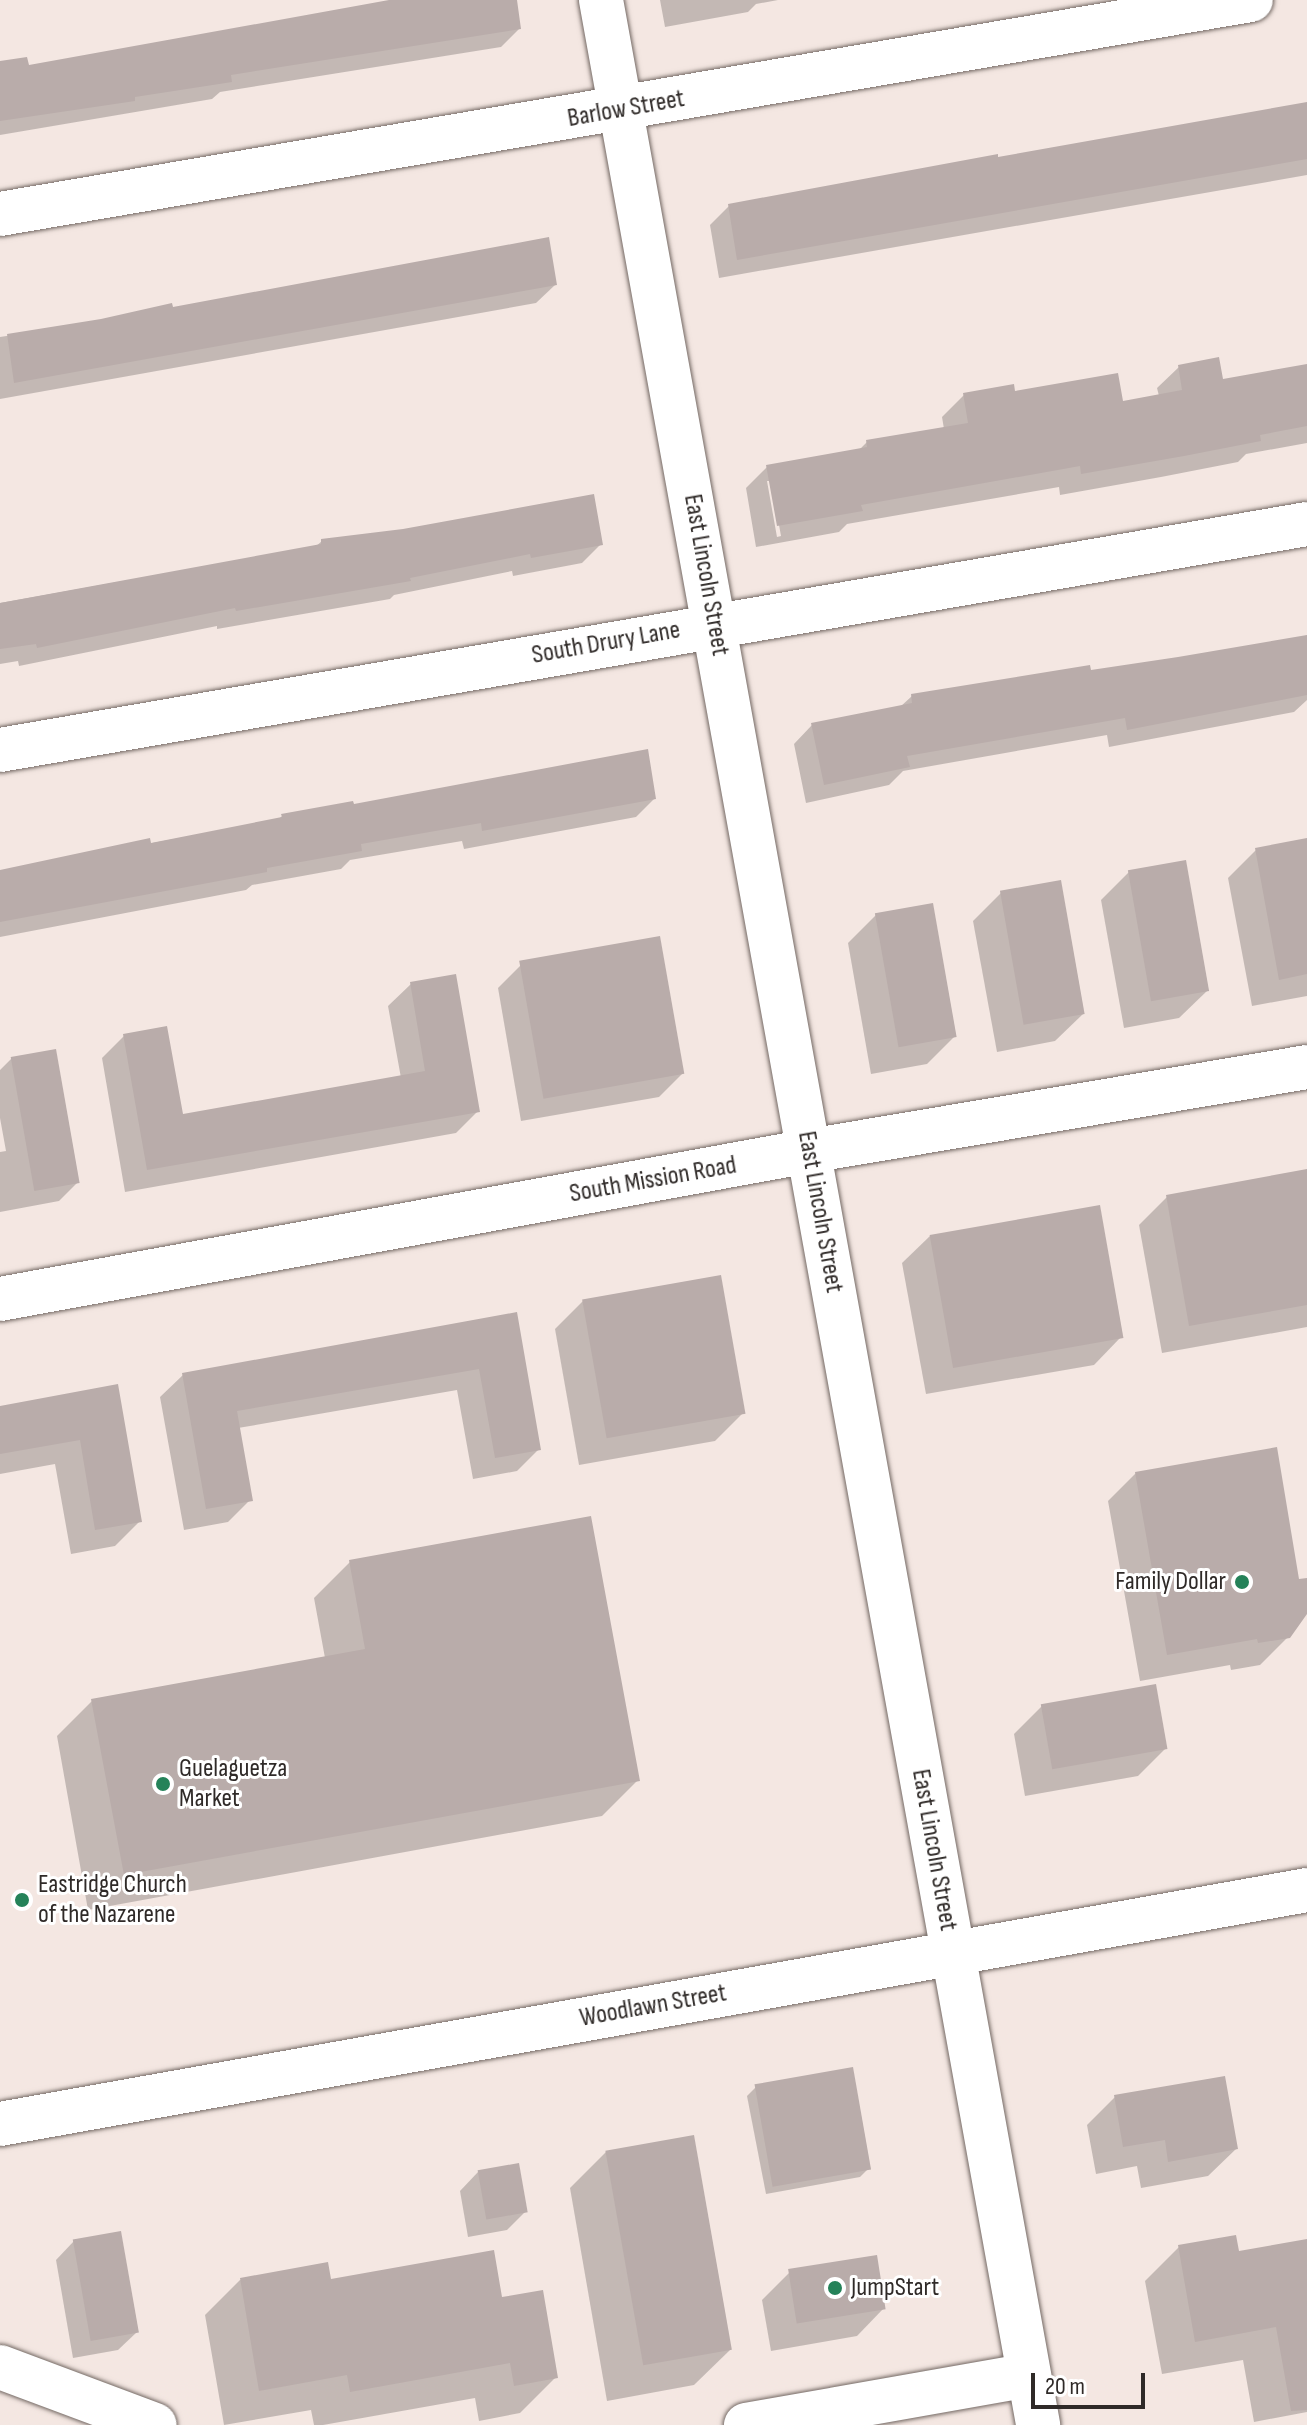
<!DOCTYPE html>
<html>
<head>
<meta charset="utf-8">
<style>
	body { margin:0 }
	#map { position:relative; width:1307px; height:2425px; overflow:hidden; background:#f4e7e2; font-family:"Sofia Sans Condensed",sans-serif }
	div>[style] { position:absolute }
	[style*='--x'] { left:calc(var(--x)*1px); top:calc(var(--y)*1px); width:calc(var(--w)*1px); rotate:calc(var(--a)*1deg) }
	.shadow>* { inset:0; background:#0003 }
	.building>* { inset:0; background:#b9acaa; transform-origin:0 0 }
	.roads { filter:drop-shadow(0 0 2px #746964) drop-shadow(0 0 2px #746964) }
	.street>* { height:44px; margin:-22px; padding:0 22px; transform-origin:22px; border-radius:22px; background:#fff }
	.secondary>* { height:44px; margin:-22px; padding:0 22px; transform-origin:22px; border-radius:22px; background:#fff }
	.dots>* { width:22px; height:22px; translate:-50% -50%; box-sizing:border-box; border:4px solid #fff; border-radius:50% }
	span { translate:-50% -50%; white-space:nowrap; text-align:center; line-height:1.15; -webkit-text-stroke:6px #fff; paint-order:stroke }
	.street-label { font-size:26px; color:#2f2a28 }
	.poi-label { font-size:26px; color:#2f2a28 }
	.right { translate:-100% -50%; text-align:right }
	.left { translate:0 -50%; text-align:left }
	.scale { position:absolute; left:1031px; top:2373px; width:114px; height:36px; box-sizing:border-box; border:4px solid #2f2a28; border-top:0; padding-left:10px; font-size:24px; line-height:28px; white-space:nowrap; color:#2f2a28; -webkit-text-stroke:6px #fff; paint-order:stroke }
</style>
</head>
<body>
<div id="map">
	<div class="shadow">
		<i style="clip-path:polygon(398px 0,515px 0,519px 29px,501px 47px,220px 92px,212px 99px,0 135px,0 63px,27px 67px)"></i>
		<i style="clip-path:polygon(660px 0,778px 0,756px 4px,748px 12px,665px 27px)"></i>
		<i style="clip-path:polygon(1307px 105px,1307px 175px,719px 278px,710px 225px,729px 206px)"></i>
		<i style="clip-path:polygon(555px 285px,536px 303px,0 399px,0 337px,171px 310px)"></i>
		<i style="clip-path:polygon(evenodd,1307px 366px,1307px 443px,1246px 454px,1238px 462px,1161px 477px,1060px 495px,1059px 487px,847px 524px,839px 532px,756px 547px,746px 488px,767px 467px,858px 451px,867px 442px,944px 429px,942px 417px,964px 395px,1014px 393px,1122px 403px,1159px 396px,1157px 388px,1179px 367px,1221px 381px,1307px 366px,767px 481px,771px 481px,781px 536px,777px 537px,767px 481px)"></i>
		<i style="clip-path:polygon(322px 541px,601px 544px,582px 563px,513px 576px,512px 571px,394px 595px,390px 599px,217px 629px,217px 626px,19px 666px,18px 661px,0 664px,0 603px,315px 547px)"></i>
		<i style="clip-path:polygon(1307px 637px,1307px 700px,1294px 712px,1109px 747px,1107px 735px,903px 771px,889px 785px,806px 803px,794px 744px,812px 725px,900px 707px,912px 696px,1090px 672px)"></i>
		<i style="clip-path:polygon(654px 799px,636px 817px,464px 849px,462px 841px,350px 860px,341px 869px,252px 885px,246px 890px,0 937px,0 871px,278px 820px,282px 816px,352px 807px)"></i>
		<i style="clip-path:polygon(1307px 840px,1307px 996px,1252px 1006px,1228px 878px,1256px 850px)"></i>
		<i style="clip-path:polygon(1129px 872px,1207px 991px,1179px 1018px,1124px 1028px,1101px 900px)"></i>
		<i style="clip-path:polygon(1001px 893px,1083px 1014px,1055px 1041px,997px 1052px,973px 921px)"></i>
		<i style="clip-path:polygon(876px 915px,954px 1037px,927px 1064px,871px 1074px,848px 943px)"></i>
		<i style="clip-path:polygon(521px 965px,682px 1074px,659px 1097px,521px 1121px,498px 988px)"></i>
		<i style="clip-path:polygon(411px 984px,478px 1111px,456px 1133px,125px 1192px,102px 1058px,124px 1036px,181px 1117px,401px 1078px,388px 1006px)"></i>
		<i style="clip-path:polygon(12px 1058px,77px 1183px,59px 1201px,0 1212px,0 1152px,6px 1151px,0 1118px,0 1070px)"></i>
		<i style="clip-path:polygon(1307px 1171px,1307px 1327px,1162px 1353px,1139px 1225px,1167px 1197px)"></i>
		<i style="clip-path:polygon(930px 1236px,1121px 1337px,1094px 1365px,926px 1394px,902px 1263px)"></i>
		<i style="clip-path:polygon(583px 1301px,743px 1413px,715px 1441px,579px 1465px,555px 1329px)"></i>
		<i style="clip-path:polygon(515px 1314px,539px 1449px,517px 1471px,473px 1479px,457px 1390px,238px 1428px,250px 1500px,228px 1522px,184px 1530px,160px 1397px,183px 1375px)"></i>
		<i style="clip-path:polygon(116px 1386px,140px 1521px,115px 1546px,71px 1554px,55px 1464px,0 1474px,0 1407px)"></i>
		<i style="clip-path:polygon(1136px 1473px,1298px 1581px,1307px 1601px,1307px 1610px,1289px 1636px,1260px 1665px,1231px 1670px,1230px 1665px,1140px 1681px,1108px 1501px)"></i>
		<i style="clip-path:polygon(350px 1562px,638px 1780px,602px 1816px,88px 1910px,57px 1736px,92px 1701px,325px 1658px,314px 1598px)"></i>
		<i style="clip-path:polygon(1042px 1706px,1165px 1749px,1138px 1776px,1025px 1796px,1014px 1734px)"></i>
		<i style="clip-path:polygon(756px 2087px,869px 2168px,860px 2177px,766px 2194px,747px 2096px)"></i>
		<i style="clip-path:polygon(1115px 2097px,1236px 2149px,1208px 2176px,1141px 2188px,1137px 2166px,1096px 2174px,1087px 2125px)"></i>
		<i style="clip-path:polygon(606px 2152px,730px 2350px,694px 2385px,607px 2401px,570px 2188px)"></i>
		<i style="clip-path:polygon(478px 2172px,525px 2212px,507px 2230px,468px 2237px,460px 2191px)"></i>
		<i style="clip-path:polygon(74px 2241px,137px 2332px,118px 2350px,73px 2358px,56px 2260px)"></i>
		<i style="clip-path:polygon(1307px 2241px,1307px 2412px,1254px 2422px,1243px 2360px,1162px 2374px,1145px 2281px,1179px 2247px,1238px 2253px)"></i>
		<i style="clip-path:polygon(789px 2273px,884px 2308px,857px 2336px,771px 2351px,762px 2300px)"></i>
		<i style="clip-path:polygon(240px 2280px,329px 2281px,501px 2299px,556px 2377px,520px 2413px,479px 2421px,475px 2398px,323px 2425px,314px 2425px,311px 2410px,224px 2425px,205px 2315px)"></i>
	</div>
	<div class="building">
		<i style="clip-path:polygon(389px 0,517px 0,521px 29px,231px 75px,232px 82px,135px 97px,135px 101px,0 121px,0 61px,27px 57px,29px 65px)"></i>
		<i style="clip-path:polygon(1307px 102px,1307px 159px,737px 260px,728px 204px,998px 154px,998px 157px)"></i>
		<i style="clip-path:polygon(549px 237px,557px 285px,14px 383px,7px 334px,101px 319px,172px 303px,173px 307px)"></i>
		<i style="clip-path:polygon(1219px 357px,1223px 379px,1307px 364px,1307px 426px,1260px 435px,1261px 441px,1184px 456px,1081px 474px,1080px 466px,861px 505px,863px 511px,777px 526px,766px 465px,867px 447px,866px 440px,968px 423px,963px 393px,1014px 384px,1015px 391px,1118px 373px,1123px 401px,1182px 390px,1178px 365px)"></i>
		<i style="clip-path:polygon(594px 494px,603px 545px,531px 558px,530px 554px,410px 578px,411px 581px,236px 611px,235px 608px,37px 648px,36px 644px,0 649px,0 603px,321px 544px,321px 539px,403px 529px)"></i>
		<i style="clip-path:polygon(1307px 635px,1307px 695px,1127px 730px,1125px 718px,907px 756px,910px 767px,824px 785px,811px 723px,912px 703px,911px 694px,1090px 665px,1091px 670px,1178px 657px)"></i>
		<i style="clip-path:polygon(648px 749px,656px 799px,482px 831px,481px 823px,361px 844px,362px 851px,267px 868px,267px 872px,0 922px,0 870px,150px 838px,151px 843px,282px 817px,281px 814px,353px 801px,354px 804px)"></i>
		<i style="clip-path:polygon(1307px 838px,1307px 974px,1279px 980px,1255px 848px)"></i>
		<i style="left:1186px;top:860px;width:133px;height:59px;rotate:80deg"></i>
		<i style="left:1061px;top:880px;width:136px;height:62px;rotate:80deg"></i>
		<i style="left:933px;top:903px;width:136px;height:59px;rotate:80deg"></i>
		<i style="left:660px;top:936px;width:140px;height:143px;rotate:80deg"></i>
		<i style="clip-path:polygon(456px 974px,480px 1112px,147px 1170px,123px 1034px,167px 1026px,183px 1114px,425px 1071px,410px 982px)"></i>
		<i style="left:56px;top:1049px;width:136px;height:46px;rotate:80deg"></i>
		<i style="clip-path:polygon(1307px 1169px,1307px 1305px,1189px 1326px,1166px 1195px)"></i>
		<i style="left:1100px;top:1205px;width:135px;height:173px;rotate:80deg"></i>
		<i style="left:721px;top:1275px;width:141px;height:141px;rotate:80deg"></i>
		<i style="clip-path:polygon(517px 1312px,541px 1450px,495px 1458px,479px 1369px,237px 1411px,253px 1501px,206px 1509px,182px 1373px)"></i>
		<i style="clip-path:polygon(118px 1384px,142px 1522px,95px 1530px,80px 1440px,0 1454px,0 1406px)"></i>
		<i style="clip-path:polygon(1277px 1447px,1299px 1579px,1307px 1578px,1307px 1614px,1290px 1638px,1258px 1643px,1257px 1639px,1167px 1655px,1135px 1472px)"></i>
		<i style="clip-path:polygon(591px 1516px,640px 1781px,124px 1875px,91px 1699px,365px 1649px,349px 1560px)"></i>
		<i style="left:1156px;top:1684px;width:66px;height:117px;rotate:80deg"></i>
		<i style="left:853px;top:2067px;width:104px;height:100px;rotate:80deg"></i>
		<i style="clip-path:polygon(1225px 2076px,1238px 2149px,1168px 2162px,1165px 2140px,1123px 2147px,1114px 2095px)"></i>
		<i style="left:694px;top:2135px;width:218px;height:90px;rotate:80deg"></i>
		<i style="left:519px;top:2163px;width:50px;height:42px;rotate:80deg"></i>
		<i style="left:121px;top:2231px;width:103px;height:49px;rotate:80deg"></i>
		<i style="clip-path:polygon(1236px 2235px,1239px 2251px,1307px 2239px,1307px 2410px,1291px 2411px,1276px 2327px,1195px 2342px,1178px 2245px)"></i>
		<i style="clip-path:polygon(494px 2250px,502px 2297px,543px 2290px,558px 2378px,514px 2386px,510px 2363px,350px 2392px,347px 2375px,259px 2391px,240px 2278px,328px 2262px,331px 2279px)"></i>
		<i style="left:877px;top:2255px;width:55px;height:90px;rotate:81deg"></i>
	</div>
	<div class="roads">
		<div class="street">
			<i style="--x:0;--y:214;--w:1269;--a:-9.71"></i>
			<i style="--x:0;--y:750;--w:1326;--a:-9.81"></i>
			<i style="--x:0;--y:1299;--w:822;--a:-10.37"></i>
			<i style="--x:809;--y:1151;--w:505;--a:-9.57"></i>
			<i style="--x:0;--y:2367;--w:165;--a:20.5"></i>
			<i style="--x:746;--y:2425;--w:287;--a:-10"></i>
		</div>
		<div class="secondary">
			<i style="--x:601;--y:0;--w:2464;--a:79.78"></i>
			<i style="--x:0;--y:2124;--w:1328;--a:-10.15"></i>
		</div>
	</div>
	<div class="dots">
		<i style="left:1242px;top:1582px;background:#258259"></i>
		<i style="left:163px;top:1784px;background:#258259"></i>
		<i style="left:22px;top:1900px;background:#258259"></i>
		<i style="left:835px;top:2288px;background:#258259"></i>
	</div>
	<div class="street-label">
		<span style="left:626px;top:109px;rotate:-10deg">Barlow Street</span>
		<span style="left:706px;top:575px;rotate:80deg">East Lincoln Street</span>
		<span style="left:606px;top:643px;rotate:-10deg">South Drury Lane</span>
		<span style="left:653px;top:1180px;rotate:-10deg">South Mission Road</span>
		<span style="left:820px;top:1212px;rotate:80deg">East Lincoln Street</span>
		<span style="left:934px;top:1850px;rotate:80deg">East Lincoln Street</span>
		<span style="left:653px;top:2006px;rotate:-10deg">Woodlawn Street</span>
	</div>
	<div class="poi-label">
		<span class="right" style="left:1226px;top:1582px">Family Dollar</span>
		<span class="left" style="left:179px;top:1784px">Guelaguetza<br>Market</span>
		<span class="left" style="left:38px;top:1900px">Eastridge Church<br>of the Nazarene</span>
		<span class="left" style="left:851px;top:2288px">JumpStart</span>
	</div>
	<div class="scale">20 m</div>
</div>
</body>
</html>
